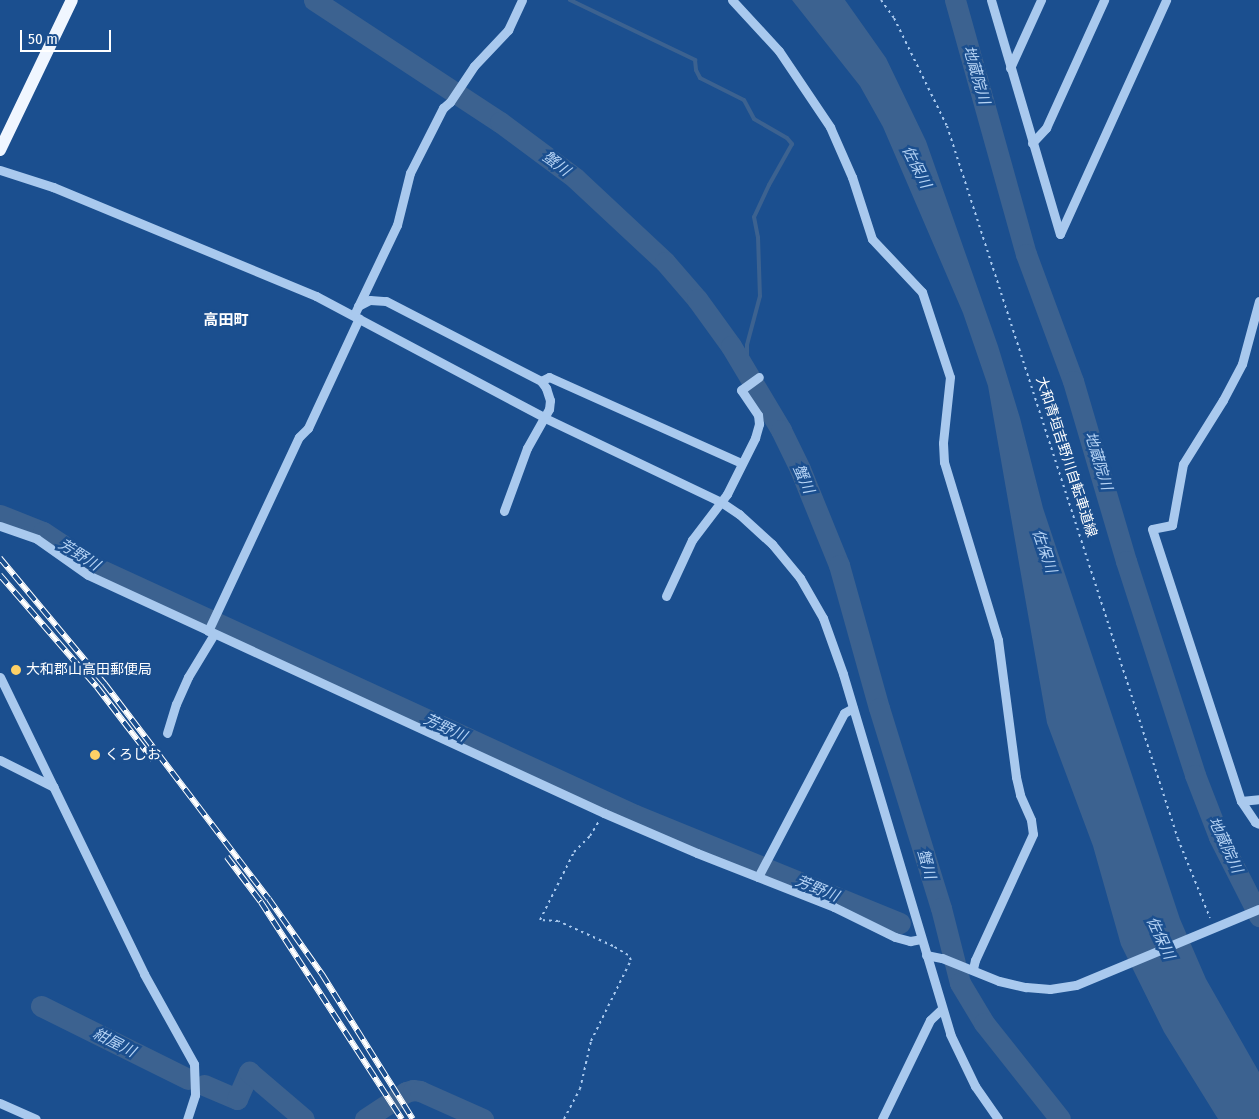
<!DOCTYPE html>
<html>
<head>
<meta charset="utf-8">
<style>
	body { margin:0 }
	#map { position:relative; width:1259px; height:1119px; overflow:hidden; background:#1b4f8f; font-family:"Fira Sans Condensed","Noto Sans JP",sans-serif }
	div>[style] { position:absolute }
	[style*='--x'] { left:calc(var(--x)*1px); top:calc(var(--y)*1px); width:calc(var(--w)*1px); rotate:calc(var(--a)*1deg) }
	.water>* { inset:0; background:#3c6290 }
	.stream>* { height:4px; margin:-2px; padding:0 2px; transform-origin:2px; border-radius:2px; background:#3c6290 }
	.river>* { height:21px; margin:-10.5px; padding:0 10.5px; transform-origin:10.5px; border-radius:10.5px; background:#3c6290 }
	.path>* { height:2px; margin-top:-1px; transform-origin:0; background:repeating-linear-gradient(90deg,#a9c9ee 0 2.5px,transparent 0 6.5px) }
	.minor>* { height:9px; margin:-4.5px; padding:0 4.5px; transform-origin:4.5px; border-radius:4.5px; background:#a9c9ee }
	.major>* { height:12px; margin:-6px; padding:0 6px; transform-origin:6px; border-radius:6px; background:#f0f6ff }
	.rail>* { height:5.5px; margin-top:-2.75px; transform-origin:0; background:repeating-linear-gradient(90deg,#1b4f8f 0 11px,#fff 0 22px); box-sizing:border-box; border-block:1px solid #fff }
	.dots>* { width:14px; height:14px; translate:-50% -50%; box-sizing:border-box; border:2px solid #1b4f8f; border-radius:50% }
	span { translate:-50% -50%; white-space:nowrap; text-align:center; line-height:1.15; -webkit-text-stroke:5px #1b4f8f; paint-order:stroke }
	.street-label { font-size:14px; color:#fff }
	.poi-label { font-size:14px; color:#fff }
	.left { translate:0 -50%; text-align:left }
	.water-label { font-size:15px; color:#b5d3f5; font-style:italic }
	.neighbourhood-label { font-size:15px; color:#fff; font-weight:700 }
	.scale { position:absolute; left:20px; top:30px; width:91px; height:22px; box-sizing:border-box; border:2px solid #fff; border-top:0; padding-left:6px; font-size:15px; line-height:18px; white-space:nowrap; color:#fff; -webkit-text-stroke:4px #1b4f8f; paint-order:stroke }
</style>
</head>
<body>
<div id="map">
	<div class="water">
		<i style="clip-path:polygon(792px 0,845px 0,886px 58px,926px 141px,998px 346px,1020px 418px,1043px 508px,1180px 919px,1206px 979px,1259px 1072px,1259px 1119px,1218px 1119px,1164px 1032px,1121px 945px,1093px 846px,1047px 723px,988px 386px,963px 313px,883px 127px,860px 86px)"></i>
	</div>
	<div class="stream">
		<i style="--x:570;--y:0;--w:139;--a:25.6"></i>
		<i style="--x:695;--y:60;--w:10;--a:84"></i>
		<i style="--x:696;--y:70;--w:9;--a:63"></i>
		<i style="--x:700;--y:78;--w:49;--a:26.6"></i>
		<i style="--x:744;--y:100;--w:21;--a:62"></i>
		<i style="--x:754;--y:119;--w:38;--a:30"></i>
		<i style="--x:787;--y:138;--w:8;--a:50"></i>
		<i style="--x:792;--y:144;--w:47;--a:119.3"></i>
		<i style="--x:769;--y:185;--w:35;--a:115"></i>
		<i style="--x:754;--y:217;--w:20;--a:79"></i>
		<i style="--x:758;--y:237;--w:59;--a:88.1"></i>
		<i style="--x:760;--y:296;--w:51;--a:104.9"></i>
		<i style="--x:747;--y:345;--w:26;--a:90"></i>
	</div>
	<div class="river">
		<i style="--x:314;--y:0;--w:222;--a:33.3"></i>
		<i style="--x:500;--y:122;--w:94;--a:36.7"></i>
		<i style="--x:575;--y:178;--w:123;--a:43"></i>
		<i style="--x:665;--y:262;--w:49;--a:49.1"></i>
		<i style="--x:697;--y:299;--w:58;--a:54.1"></i>
		<i style="--x:731;--y:346;--w:98;--a:59.2"></i>
		<i style="--x:781;--y:430;--w:43;--a:64"></i>
		<i style="--x:800;--y:469;--w:104;--a:67.9"></i>
		<i style="--x:839;--y:565;--w:148;--a:74.4"></i>
		<i style="--x:879;--y:708;--w:209;--a:72.8"></i>
		<i style="--x:941;--y:908;--w:77;--a:75.8"></i>
		<i style="--x:960;--y:983;--w:47;--a:59"></i>
		<i style="--x:984;--y:1023;--w:122;--a:51.6"></i>
		<i style="--x:955;--y:0;--w:264;--a:74.4"></i>
		<i style="--x:1026;--y:254;--w:135;--a:69.7"></i>
		<i style="--x:1073;--y:381;--w:188;--a:73.6"></i>
		<i style="--x:1126;--y:561;--w:225;--a:72.1"></i>
		<i style="--x:1195;--y:775;--w:66;--a:68.8"></i>
		<i style="--x:1219;--y:837;--w:89;--a:63.1"></i>
		<i style="--x:0;--y:515;--w:46;--a:21.6"></i>
		<i style="--x:43;--y:532;--w:65;--a:33.7"></i>
		<i style="--x:97;--y:568;--w:592;--a:24.66"></i>
		<i style="--x:635;--y:815;--w:286;--a:22.2"></i>
		<i style="--x:41;--y:1006;--w:164;--a:26.4"></i>
		<i style="--x:204;--y:1085;--w:36;--a:23"></i>
		<i style="--x:237;--y:1099;--w:30;--a:-66"></i>
		<i style="--x:249;--y:1072;--w:72;--a:40.5"></i>
		<i style="--x:365;--y:1119;--w:49;--a:-33.4"></i>
		<i style="--x:406;--y:1092;--w:7;--a:-16"></i>
		<i style="--x:413;--y:1090;--w:7;--a:8"></i>
		<i style="--x:420;--y:1091;--w:69;--a:24"></i>
	</div>
	<div class="path">
		<i style="--x:881;--y:0;--w:22;--a:54"></i>
		<i style="--x:894;--y:18;--w:120;--a:63.9"></i>
		<i style="--x:947;--y:126;--w:749;--a:72.05"></i>
		<i style="--x:1178;--y:839;--w:85;--a:67.9"></i>
		<i style="--x:564;--y:1119;--w:34;--a:-62"></i>
		<i style="--x:580;--y:1089;--w:49;--a:-77.1"></i>
		<i style="--x:591;--y:1041;--w:90;--a:-63.7"></i>
		<i style="--x:631;--y:960;--w:6;--a:-121"></i>
		<i style="--x:628;--y:955;--w:17;--a:-149"></i>
		<i style="--x:613;--y:946;--w:60;--a:-155.6"></i>
		<i style="--x:558;--y:921;--w:18;--a:-177"></i>
		<i style="--x:540;--y:920;--w:76;--a:-63.4"></i>
		<i style="--x:574;--y:852;--w:23;--a:-45"></i>
		<i style="--x:590;--y:836;--w:17;--a:-59"></i>
	</div>
	<div class="minor">
		<i style="--x:732;--y:0;--w:69;--a:47.3"></i>
		<i style="--x:779;--y:51;--w:92;--a:56.1"></i>
		<i style="--x:830;--y:127;--w:55;--a:66.3"></i>
		<i style="--x:852;--y:177;--w:65;--a:72.1"></i>
		<i style="--x:872;--y:239;--w:73;--a:46.7"></i>
		<i style="--x:922;--y:292;--w:89;--a:71.8"></i>
		<i style="--x:950;--y:377;--w:66;--a:96.1"></i>
		<i style="--x:943;--y:443;--w:19;--a:87"></i>
		<i style="--x:944;--y:462;--w:186;--a:73.1"></i>
		<i style="--x:998;--y:640;--w:138;--a:82.5"></i>
		<i style="--x:1016;--y:777;--w:18;--a:77"></i>
		<i style="--x:1020;--y:795;--w:27;--a:66"></i>
		<i style="--x:1031;--y:820;--w:14;--a:82"></i>
		<i style="--x:1033;--y:834;--w:139;--a:114.7"></i>
		<i style="--x:975;--y:960;--w:9;--a:103"></i>
		<i style="--x:991;--y:0;--w:244;--a:73.6"></i>
		<i style="--x:1060;--y:234;--w:257;--a:-65.6"></i>
		<i style="--x:1010;--y:68;--w:75;--a:-65.5"></i>
		<i style="--x:1032;--y:143;--w:21;--a:-47"></i>
		<i style="--x:1046;--y:128;--w:141;--a:-65.6"></i>
		<i style="--x:0;--y:170;--w:56;--a:17.8"></i>
		<i style="--x:53;--y:187;--w:285;--a:22.5"></i>
		<i style="--x:316;--y:296;--w:259;--a:28"></i>
		<i style="--x:545;--y:418;--w:195;--a:25.5"></i>
		<i style="--x:721;--y:502;--w:22;--a:34"></i>
		<i style="--x:739;--y:514;--w:45;--a:42.3"></i>
		<i style="--x:772;--y:544;--w:44;--a:50.5"></i>
		<i style="--x:800;--y:578;--w:46;--a:60.1"></i>
		<i style="--x:823;--y:618;--w:59;--a:70.3"></i>
		<i style="--x:843;--y:674;--w:376;--a:73.4"></i>
		<i style="--x:950;--y:1034;--w:58;--a:64.3"></i>
		<i style="--x:975;--y:1086;--w:40;--a:55.1"></i>
		<i style="--x:1259;--y:301;--w:65;--a:105.1"></i>
		<i style="--x:1242;--y:364;--w:41;--a:117.8"></i>
		<i style="--x:1223;--y:400;--w:75;--a:122"></i>
		<i style="--x:1183;--y:464;--w:62;--a:100.2"></i>
		<i style="--x:1172;--y:525;--w:20;--a:169"></i>
		<i style="--x:1152;--y:529;--w:286;--a:71.9"></i>
		<i style="--x:1241;--y:801;--w:25;--a:56"></i>
		<i style="--x:1255;--y:822;--w:4;--a:27"></i>
		<i style="--x:358;--y:306;--w:13;--a:-27"></i>
		<i style="--x:370;--y:300;--w:16;--a:4"></i>
		<i style="--x:386;--y:301;--w:174;--a:27.3"></i>
		<i style="--x:541;--y:381;--w:9;--a:54"></i>
		<i style="--x:546;--y:388;--w:13;--a:72"></i>
		<i style="--x:550;--y:400;--w:9;--a:96"></i>
		<i style="--x:549;--y:409;--w:45;--a:119.4"></i>
		<i style="--x:527;--y:448;--w:67;--a:110.1"></i>
		<i style="--x:354;--y:315;--w:100;--a:-64.5"></i>
		<i style="--x:397;--y:225;--w:54;--a:-76"></i>
		<i style="--x:410;--y:173;--w:73;--a:-63.1"></i>
		<i style="--x:443;--y:108;--w:9;--a:-41"></i>
		<i style="--x:450;--y:102;--w:43;--a:-56.3"></i>
		<i style="--x:474;--y:66;--w:50;--a:-46.6"></i>
		<i style="--x:508;--y:30;--w:33;--a:-65"></i>
		<i style="--x:541;--y:381;--w:9;--a:-27"></i>
		<i style="--x:549;--y:377;--w:210;--a:24.1"></i>
		<i style="--x:0;--y:526;--w:39;--a:19"></i>
		<i style="--x:37;--y:539;--w:62;--a:35.2"></i>
		<i style="--x:88;--y:575;--w:568;--a:24.76"></i>
		<i style="--x:604;--y:813;--w:101;--a:23.3"></i>
		<i style="--x:697;--y:853;--w:147;--a:21.5"></i>
		<i style="--x:834;--y:907;--w:68;--a:26.2"></i>
		<i style="--x:895;--y:937;--w:16;--a:15"></i>
		<i style="--x:910;--y:941;--w:11;--a:-10"></i>
		<i style="--x:666;--y:596;--w:62;--a:-65.1"></i>
		<i style="--x:692;--y:540;--w:58;--a:-52.7"></i>
		<i style="--x:727;--y:494;--w:63;--a:-63.4"></i>
		<i style="--x:755;--y:438;--w:15;--a:-74"></i>
		<i style="--x:759;--y:424;--w:9;--a:-96"></i>
		<i style="--x:758;--y:415;--w:30;--a:-124"></i>
		<i style="--x:741;--y:390;--w:22;--a:-36"></i>
		<i style="--x:208;--y:631;--w:214;--a:-64.9"></i>
		<i style="--x:299;--y:437;--w:13;--a:-45"></i>
		<i style="--x:308;--y:428;--w:121;--a:-65.1"></i>
		<i style="--x:0;--y:677;--w:330;--a:64.1"></i>
		<i style="--x:144;--y:974;--w:103;--a:60.9"></i>
		<i style="--x:194;--y:1064;--w:31;--a:88"></i>
		<i style="--x:195;--y:1095;--w:25;--a:108"></i>
		<i style="--x:167;--y:733;--w:30;--a:-73"></i>
		<i style="--x:176;--y:704;--w:30;--a:-66"></i>
		<i style="--x:188;--y:677;--w:50;--a:-58.8"></i>
		<i style="--x:0;--y:760;--w:60;--a:26.6"></i>
		<i style="--x:1241;--y:801;--w:18;--a:-6"></i>
		<i style="--x:758;--y:877;--w:185;--a:-62.3"></i>
		<i style="--x:844;--y:713;--w:10;--a:-29"></i>
		<i style="--x:926;--y:955;--w:16;--a:11"></i>
		<i style="--x:942;--y:958;--w:61;--a:22"></i>
		<i style="--x:999;--y:981;--w:28;--a:13"></i>
		<i style="--x:1026;--y:987;--w:24;--a:5"></i>
		<i style="--x:1050;--y:989;--w:26;--a:-9"></i>
		<i style="--x:1076;--y:985;--w:198;--a:-22.6"></i>
		<i style="--x:0;--y:1103;--w:39;--a:24"></i>
		<i style="--x:882;--y:1119;--w:110;--a:-64.1"></i>
		<i style="--x:930;--y:1020;--w:16;--a:-43"></i>
	</div>
	<div class="major">
		<i style="--x:0;--y:150;--w:166;--a:-64.4"></i>
	</div>
	<div class="rail">
		<i style="--x:0;--y:558;--w:164;--a:50.2"></i>
		<i style="--x:105;--y:684;--w:270;--a:52.7"></i>
		<i style="--x:269;--y:899;--w:92;--a:54.8"></i>
		<i style="--x:322;--y:974;--w:171;--a:57.9"></i>
		<i style="--x:0;--y:575;--w:148;--a:49.1"></i>
		<i style="--x:97;--y:687;--w:92;--a:52.5"></i>
		<i style="--x:227;--y:857;--w:56;--a:52.9"></i>
		<i style="--x:261;--y:902;--w:259;--a:57"></i>
	</div>
	<div class="dots">
		<i style="left:16px;top:670px;background:#ffd166"></i>
		<i style="left:95px;top:755px;background:#ffd166"></i>
	</div>
	<div class="street-label">
		<span style="left:1066px;top:457px;rotate:72deg">大和青垣吉野川自転車道線</span>
	</div>
	<div class="poi-label">
		<span class="left" style="left:26px;top:670px">大和郡山高田郵便局</span>
		<span class="left" style="left:105px;top:755px">くろしお</span>
	</div>
	<div class="water-label">
		<span style="left:976px;top:75px;rotate:74deg">地蔵院川</span>
		<span style="left:556px;top:164px;rotate:37deg">蟹川</span>
		<span style="left:916px;top:167px;rotate:63deg">佐保川</span>
		<span style="left:1098px;top:461px;rotate:73deg">地蔵院川</span>
		<span style="left:803px;top:479px;rotate:66deg">蟹川</span>
		<span style="left:1044px;top:551px;rotate:71deg">佐保川</span>
		<span style="left:79px;top:555px;rotate:32deg">芳野川</span>
		<span style="left:445px;top:728px;rotate:25deg">芳野川</span>
		<span style="left:1225px;top:845px;rotate:65deg">地蔵院川</span>
		<span style="left:926px;top:864px;rotate:74deg">蟹川</span>
		<span style="left:817px;top:889px;rotate:22deg">芳野川</span>
		<span style="left:1160px;top:938px;rotate:65deg">佐保川</span>
		<span style="left:114px;top:1043px;rotate:27deg">紺屋川</span>
	</div>
	<div class="neighbourhood-label">
		<span style="left:226px;top:321px">高田町</span>
	</div>
	<div class="scale">50 m</div>
</div>
</body>
</html>
